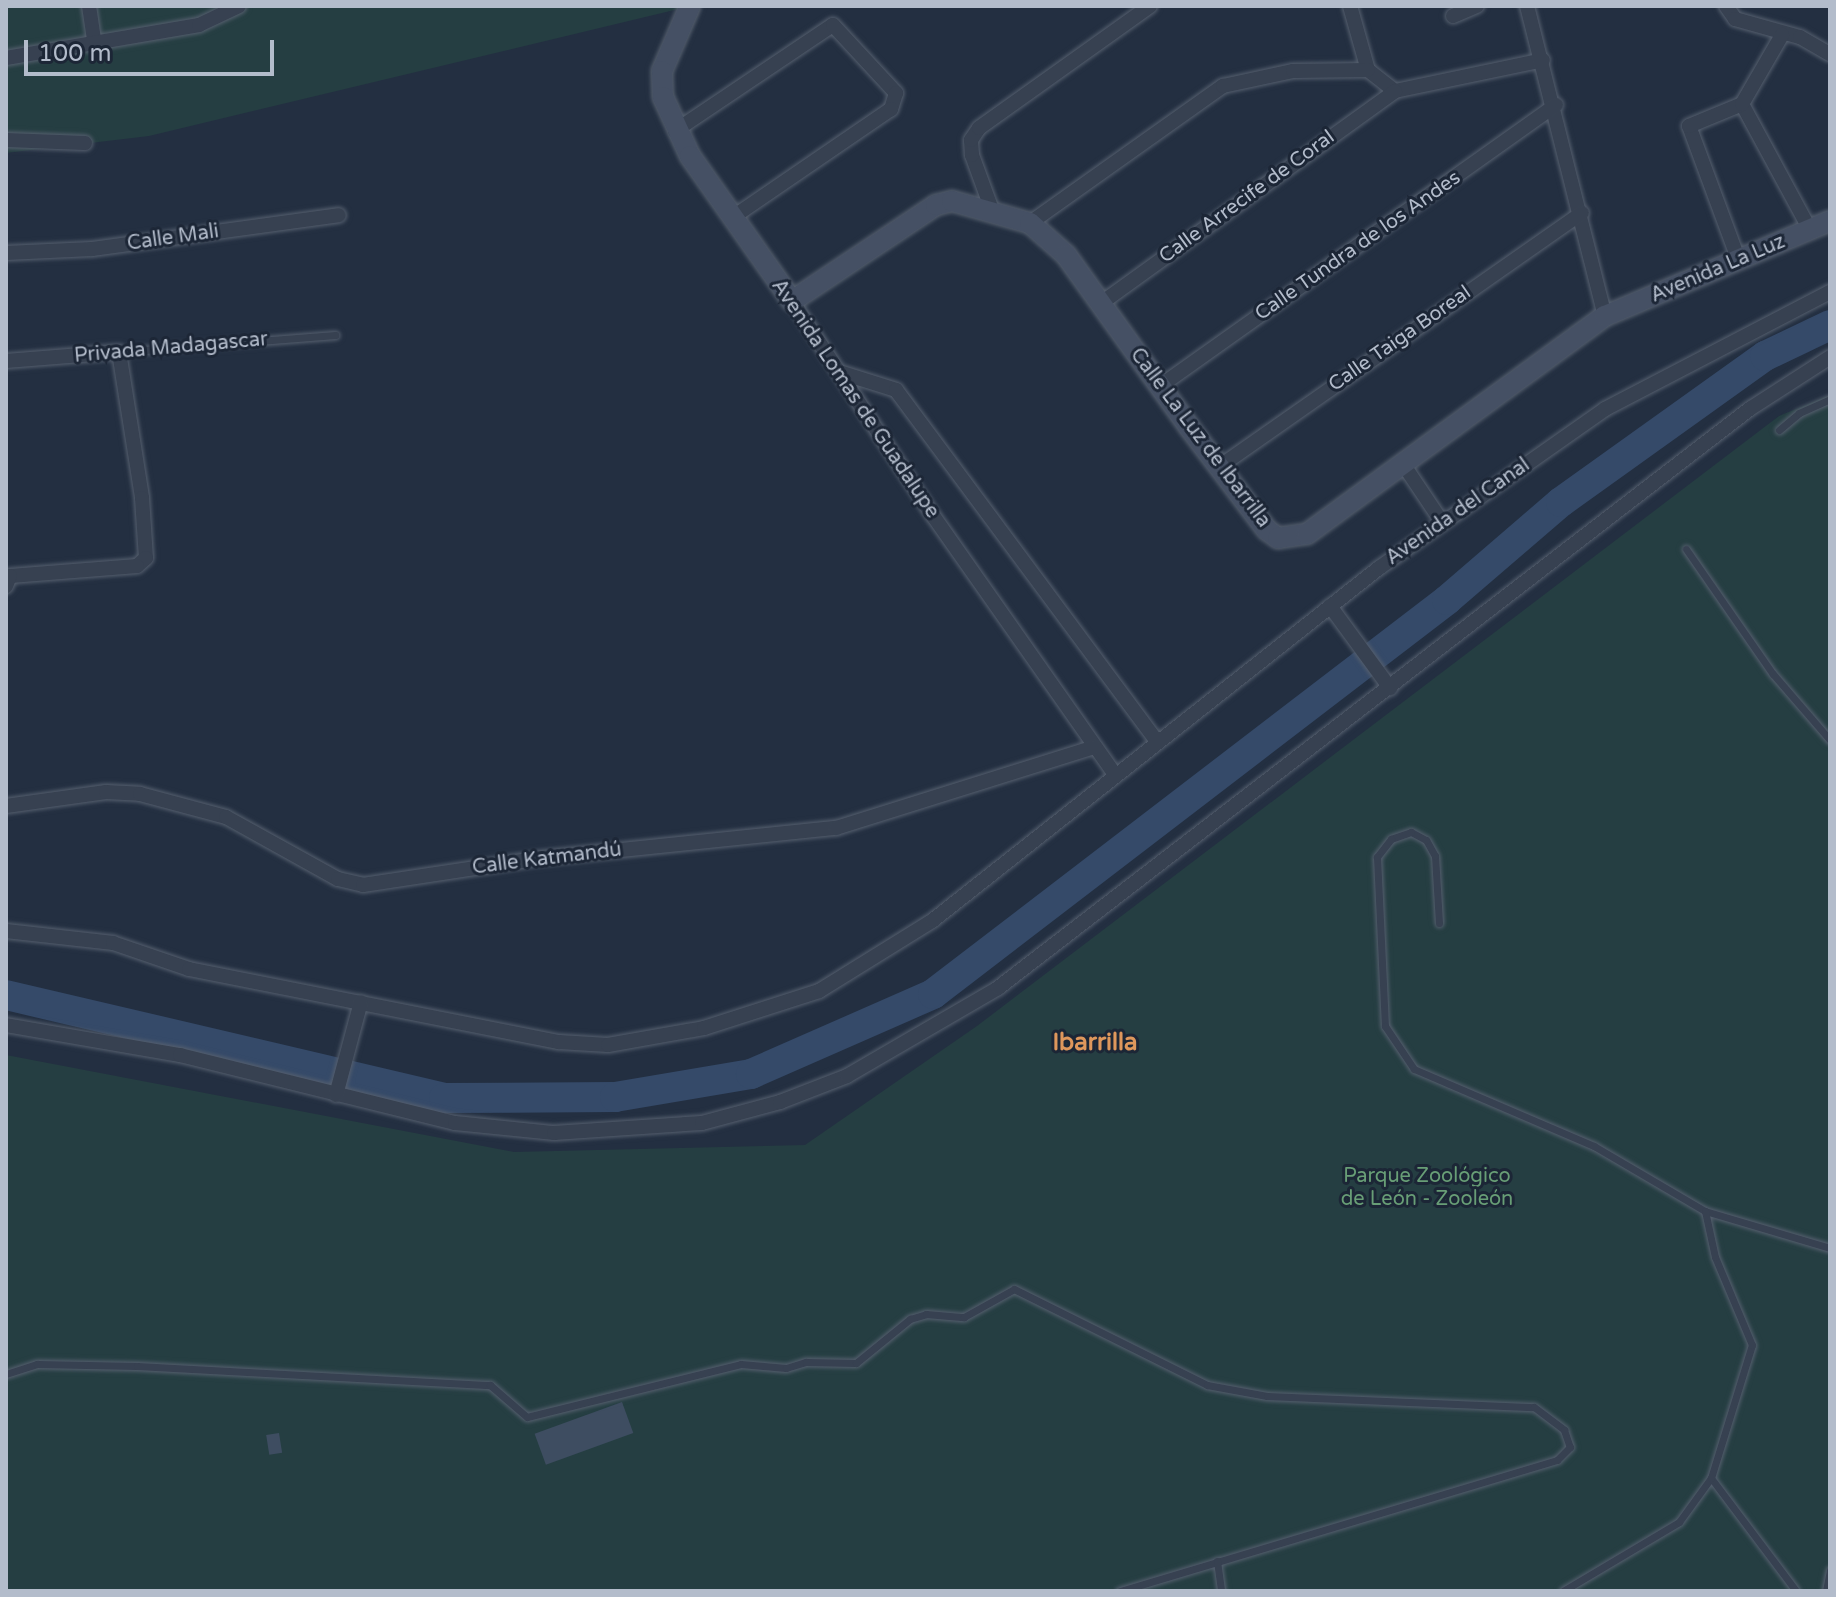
<!DOCTYPE html>
<html>
<head>
<meta charset="utf-8">
<style>
	body { margin:0 }
	#map { position:relative; width:1836px; height:1597px; overflow:hidden; background:#232f41; font-family:"Varela Round",sans-serif }
	div>[style] { position:absolute }
	[style*='--x'] { left:calc(var(--x)*1px); top:calc(var(--y)*1px); width:calc(var(--w)*1px); rotate:calc(var(--a)*1deg) }
	.green>* { inset:0; background:#253e42 }
	.river>* { height:30px; margin:-15px; padding:0 15px; transform-origin:15px; border-radius:15px; background:#354a69 }
	.building>* { inset:0; background:#3e4d61; transform-origin:0 0 }
	.roads { filter:drop-shadow(0 0 2px #555f6e) drop-shadow(0 0 2px #555f6e) }
	.lane>* { height:7px; margin:-3.5px; padding:0 3.5px; transform-origin:3.5px; border-radius:3.5px; background:#374151 }
	.street>* { height:14px; margin:-7px; padding:0 7px; transform-origin:7px; border-radius:7px; background:#374151 }
	.secondary>* { height:20px; margin:-10px; padding:0 10px; transform-origin:10px; border-radius:10px; background:#455064 }
	span { translate:-50% -50%; white-space:nowrap; text-align:center; line-height:1.15; -webkit-text-stroke:6px #1c2636; paint-order:stroke }
	.street-label { font-size:20px; color:#b3bccb }
	.park-label { font-size:20px; color:#689e76 }
	.quarter-label { font-size:24px; color:#de975c; font-weight:700 }
	.frame { position:absolute; inset:0; border:8px solid #b3bccb; pointer-events:none }
	.scale { position:absolute; left:24px; top:40px; width:250px; height:36px; box-sizing:border-box; border:4px solid #b3bccb; border-top:0; padding-left:10px; font-size:24px; line-height:28px; white-space:nowrap; color:#b3bccb; -webkit-text-stroke:6px #1c2636; paint-order:stroke }
</style>
</head>
<body>
<div id="map">
	<div class="green">
		<i style="clip-path:polygon(6px 6px,691px 6px,149px 136px,6px 153px)"></i>
		<i style="clip-path:polygon(1830px 395px,1830px 1591px,6px 1591px,6px 1055px,514px 1152px,805px 1145px,977px 1026px,1779px 416px)"></i>
	</div>
	<div class="river">
		<i style="--x:6;--y:995;--w:450;--a:13.2"></i>
		<i style="--x:444;--y:1098;--w:171;--a:-0.3"></i>
		<i style="--x:615;--y:1097;--w:138;--a:-9.6"></i>
		<i style="--x:751;--y:1074;--w:199;--a:-23.7"></i>
		<i style="--x:933;--y:994;--w:648;--a:-37.47"></i>
		<i style="--x:1447;--y:600;--w:150;--a:-40.7"></i>
		<i style="--x:1561;--y:502;--w:251;--a:-35.6"></i>
		<i style="--x:1765;--y:356;--w:72;--a:-25.5"></i>
	</div>
	<div class="building">
		<i style="left:622px;top:1402px;width:33px;height:93px;rotate:70deg"></i>
		<i style="left:279px;top:1433px;width:20px;height:13px;rotate:81deg"></i>
	</div>
	<div class="roads">
		<div class="lane">
			<i style="--x:119;--y:352;--w:217;--a:-4.5"></i>
			<i style="--x:1779;--y:430;--w:26;--a:-40"></i>
			<i style="--x:1799;--y:413;--w:34;--a:-24"></i>
			<i style="--x:1686;--y:549;--w:152;--a:55.2"></i>
			<i style="--x:1773;--y:674;--w:87;--a:49.2"></i>
			<i style="--x:1439;--y:923;--w:67;--a:-93.4"></i>
			<i style="--x:1435;--y:856;--w:18;--a:-119"></i>
			<i style="--x:1426;--y:840;--w:17;--a:-152"></i>
			<i style="--x:1411;--y:832;--w:21;--a:161"></i>
			<i style="--x:1391;--y:839;--w:23;--a:128"></i>
			<i style="--x:1377;--y:857;--w:169;--a:87.3"></i>
			<i style="--x:1385;--y:1026;--w:52;--a:56"></i>
			<i style="--x:1414;--y:1069;--w:196;--a:23.2"></i>
			<i style="--x:1594;--y:1146;--w:129;--a:30.4"></i>
			<i style="--x:1705;--y:1211;--w:130;--a:16.5"></i>
			<i style="--x:6;--y:1374;--w:33;--a:-18"></i>
			<i style="--x:37;--y:1364;--w:100;--a:1.1"></i>
			<i style="--x:137;--y:1366;--w:354;--a:3.1"></i>
			<i style="--x:490;--y:1385;--w:49;--a:40.9"></i>
			<i style="--x:527;--y:1417;--w:220;--a:-13.9"></i>
			<i style="--x:741;--y:1364;--w:45;--a:5.1"></i>
			<i style="--x:786;--y:1368;--w:21;--a:-17"></i>
			<i style="--x:806;--y:1362;--w:50;--a:1.1"></i>
			<i style="--x:856;--y:1363;--w:70;--a:-39.2"></i>
			<i style="--x:910;--y:1319;--w:17;--a:-17"></i>
			<i style="--x:926;--y:1314;--w:38;--a:5"></i>
			<i style="--x:964;--y:1317;--w:57;--a:-29.2"></i>
			<i style="--x:1014;--y:1289;--w:216;--a:26.4"></i>
			<i style="--x:1207;--y:1385;--w:61;--a:10.4"></i>
			<i style="--x:1267;--y:1396;--w:267;--a:2.4"></i>
			<i style="--x:1534;--y:1407;--w:38;--a:37"></i>
			<i style="--x:1564;--y:1430;--w:18;--a:71"></i>
			<i style="--x:1570;--y:1447;--w:18;--a:135"></i>
			<i style="--x:1557;--y:1460;--w:457;--a:163.3"></i>
			<i style="--x:1711;--y:1478;--w:141;--a:53"></i>
			<i style="--x:1217;--y:1561;--w:30;--a:82"></i>
			<i style="--x:1563;--y:1591;--w:135;--a:-30.7"></i>
			<i style="--x:1679;--y:1522;--w:54;--a:-54"></i>
			<i style="--x:1711;--y:1478;--w:139;--a:-72.9"></i>
			<i style="--x:1752;--y:1345;--w:95;--a:-112.8"></i>
			<i style="--x:1715;--y:1257;--w:47;--a:-102.3"></i>
			<i style="--x:1826;--y:1591;--w:21;--a:-79"></i>
		</div>
		<div class="street">
			<i style="--x:89;--y:6;--w:40;--a:81.5"></i>
			<i style="--x:1350;--y:6;--w:66;--a:74.3"></i>
			<i style="--x:1368;--y:70;--w:34;--a:38"></i>
			<i style="--x:1395;--y:91;--w:151;--a:-11.8"></i>
			<i style="--x:1527;--y:6;--w:320;--a:75.9"></i>
			<i style="--x:1726;--y:6;--w:16;--a:55"></i>
			<i style="--x:1735;--y:19;--w:67;--a:15.5"></i>
			<i style="--x:1800;--y:37;--w:34;--a:30"></i>
			<i style="--x:1453;--y:16;--w:26;--a:-23"></i>
			<i style="--x:6;--y:58;--w:196;--a:-9.7"></i>
			<i style="--x:199;--y:25;--w:44;--a:-25.4"></i>
			<i style="--x:1742;--y:104;--w:143;--a:61.6"></i>
			<i style="--x:675;--y:131;--w:190;--a:-33.9"></i>
			<i style="--x:833;--y:25;--w:93;--a:47.2"></i>
			<i style="--x:896;--y:93;--w:17;--a:107"></i>
			<i style="--x:891;--y:109;--w:193;--a:145.6"></i>
			<i style="--x:6;--y:140;--w:79;--a:2.2"></i>
			<i style="--x:992;--y:210;--w:59;--a:-110"></i>
			<i style="--x:972;--y:155;--w:15;--a:-94"></i>
			<i style="--x:971;--y:140;--w:14;--a:-56"></i>
			<i style="--x:979;--y:128;--w:210;--a:-35.5"></i>
			<i style="--x:1030;--y:223;--w:237;--a:-35.4"></i>
			<i style="--x:1223;--y:86;--w:72;--a:-12.1"></i>
			<i style="--x:1293;--y:71;--w:75;--a:-0.8"></i>
			<i style="--x:6;--y:253;--w:86;--a:-2.7"></i>
			<i style="--x:92;--y:249;--w:249;--a:-7.8"></i>
			<i style="--x:1739;--y:261;--w:144;--a:-110.3"></i>
			<i style="--x:1689;--y:126;--w:57;--a:-22.5"></i>
			<i style="--x:1742;--y:104;--w:80;--a:-59.9"></i>
			<i style="--x:792;--y:301;--w:258;--a:56.7"></i>
			<i style="--x:934;--y:517;--w:315;--a:54.9"></i>
			<i style="--x:1100;--y:304;--w:364;--a:-35.8"></i>
			<i style="--x:6;--y:361;--w:113;--a:-4.6"></i>
			<i style="--x:119;--y:352;--w:148;--a:81"></i>
			<i style="--x:142;--y:498;--w:60;--a:86.2"></i>
			<i style="--x:146;--y:558;--w:12;--a:138"></i>
			<i style="--x:137;--y:566;--w:127;--a:175.5"></i>
			<i style="--x:10;--y:576;--w:11;--a:112"></i>
			<i style="--x:839;--y:372;--w:60;--a:17.5"></i>
			<i style="--x:896;--y:390;--w:438;--a:53.4"></i>
			<i style="--x:1159;--y:387;--w:487;--a:-35.4"></i>
			<i style="--x:1403;--y:464;--w:70;--a:56.1"></i>
			<i style="--x:1219;--y:467;--w:443;--a:-35"></i>
			<i style="--x:1330;--y:606;--w:102;--a:53.8"></i>
			<i style="--x:6;--y:806;--w:101;--a:-8"></i>
			<i style="--x:106;--y:792;--w:34;--a:3"></i>
			<i style="--x:140;--y:794;--w:89;--a:15"></i>
			<i style="--x:226;--y:817;--w:128;--a:29"></i>
			<i style="--x:338;--y:879;--w:26;--a:13"></i>
			<i style="--x:363;--y:885;--w:173;--a:-8.6"></i>
			<i style="--x:534;--y:859;--w:304;--a:-5.9"></i>
			<i style="--x:836;--y:828;--w:271;--a:-17.4"></i>
			<i style="--x:6;--y:931;--w:108;--a:6.4"></i>
			<i style="--x:113;--y:943;--w:80;--a:18.9"></i>
			<i style="--x:189;--y:969;--w:377;--a:11.2"></i>
			<i style="--x:559;--y:1042;--w:49;--a:3.5"></i>
			<i style="--x:608;--y:1045;--w:97;--a:-10"></i>
			<i style="--x:704;--y:1028;--w:121;--a:-17.8"></i>
			<i style="--x:819;--y:991;--w:133;--a:-31.8"></i>
			<i style="--x:932;--y:921;--w:570;--a:-38.3"></i>
			<i style="--x:1379;--y:568;--w:276;--a:-35.1"></i>
			<i style="--x:1605;--y:409;--w:254;--a:-27.5"></i>
			<i style="--x:6;--y:1025;--w:177;--a:9.8"></i>
			<i style="--x:180;--y:1055;--w:283;--a:13.9"></i>
			<i style="--x:455;--y:1123;--w:100;--a:5.8"></i>
			<i style="--x:554;--y:1133;--w:148;--a:-3.9"></i>
			<i style="--x:702;--y:1123;--w:81;--a:-15.1"></i>
			<i style="--x:780;--y:1102;--w:72;--a:-21.2"></i>
			<i style="--x:847;--y:1076;--w:175;--a:-30.2"></i>
			<i style="--x:998;--y:988;--w:950;--a:-37.61"></i>
			<i style="--x:1751;--y:408;--w:94;--a:-32.8"></i>
			<i style="--x:336;--y:1095;--w:96;--a:-75"></i>
		</div>
		<div class="secondary">
			<i style="--x:690;--y:6;--w:71;--a:113.3"></i>
			<i style="--x:662;--y:71;--w:26;--a:88"></i>
			<i style="--x:663;--y:97;--w:65;--a:65.4"></i>
			<i style="--x:690;--y:156;--w:177;--a:54.9"></i>
			<i style="--x:792;--y:301;--w:173;--a:-33.7"></i>
			<i style="--x:936;--y:205;--w:16;--a:-14"></i>
			<i style="--x:952;--y:201;--w:81;--a:15.8"></i>
			<i style="--x:1030;--y:223;--w:48;--a:41.6"></i>
			<i style="--x:1066;--y:255;--w:211;--a:54.4"></i>
			<i style="--x:1189;--y:427;--w:129;--a:52.9"></i>
			<i style="--x:1267;--y:530;--w:14;--a:36"></i>
			<i style="--x:1278;--y:538;--w:29;--a:-8"></i>
			<i style="--x:1307;--y:534;--w:369;--a:-36.2"></i>
			<i style="--x:1605;--y:316;--w:244;--a:-22.9"></i>
		</div>
	</div>
	<div class="street-label">
		<span style="left:1247px;top:197px;rotate:-36deg">Calle Arrecife de Coral</span>
		<span style="left:173px;top:238px;rotate:-8deg">Calle Mali</span>
		<span style="left:1358px;top:246px;rotate:-35deg">Calle Tundra de los Andes</span>
		<span style="left:1718px;top:269px;rotate:-23deg">Avenida La Luz</span>
		<span style="left:1400px;top:339px;rotate:-35deg">Calle Taiga Boreal</span>
		<span style="left:171px;top:348px;rotate:-5deg">Privada Madagascar</span>
		<span style="left:855px;top:399px;rotate:56deg">Avenida Lomas de Guadalupe</span>
		<span style="left:1200px;top:438px;rotate:53deg">Calle La Luz de Ibarrilla</span>
		<span style="left:1458px;top:512px;rotate:-35deg">Avenida del Canal</span>
		<span style="left:547px;top:859px;rotate:-7deg">Calle Katmandú</span>
	</div>
	<div class="park-label">
		<span style="left:1427px;top:1188px">Parque Zoológico<br>de León - Zooleón</span>
	</div>
	<div class="quarter-label">
		<span style="left:1095px;top:1043px">Ibarrilla</span>
	</div>
	<div class="frame"></div>
	<div class="scale">100 m</div>
</div>
</body>
</html>
